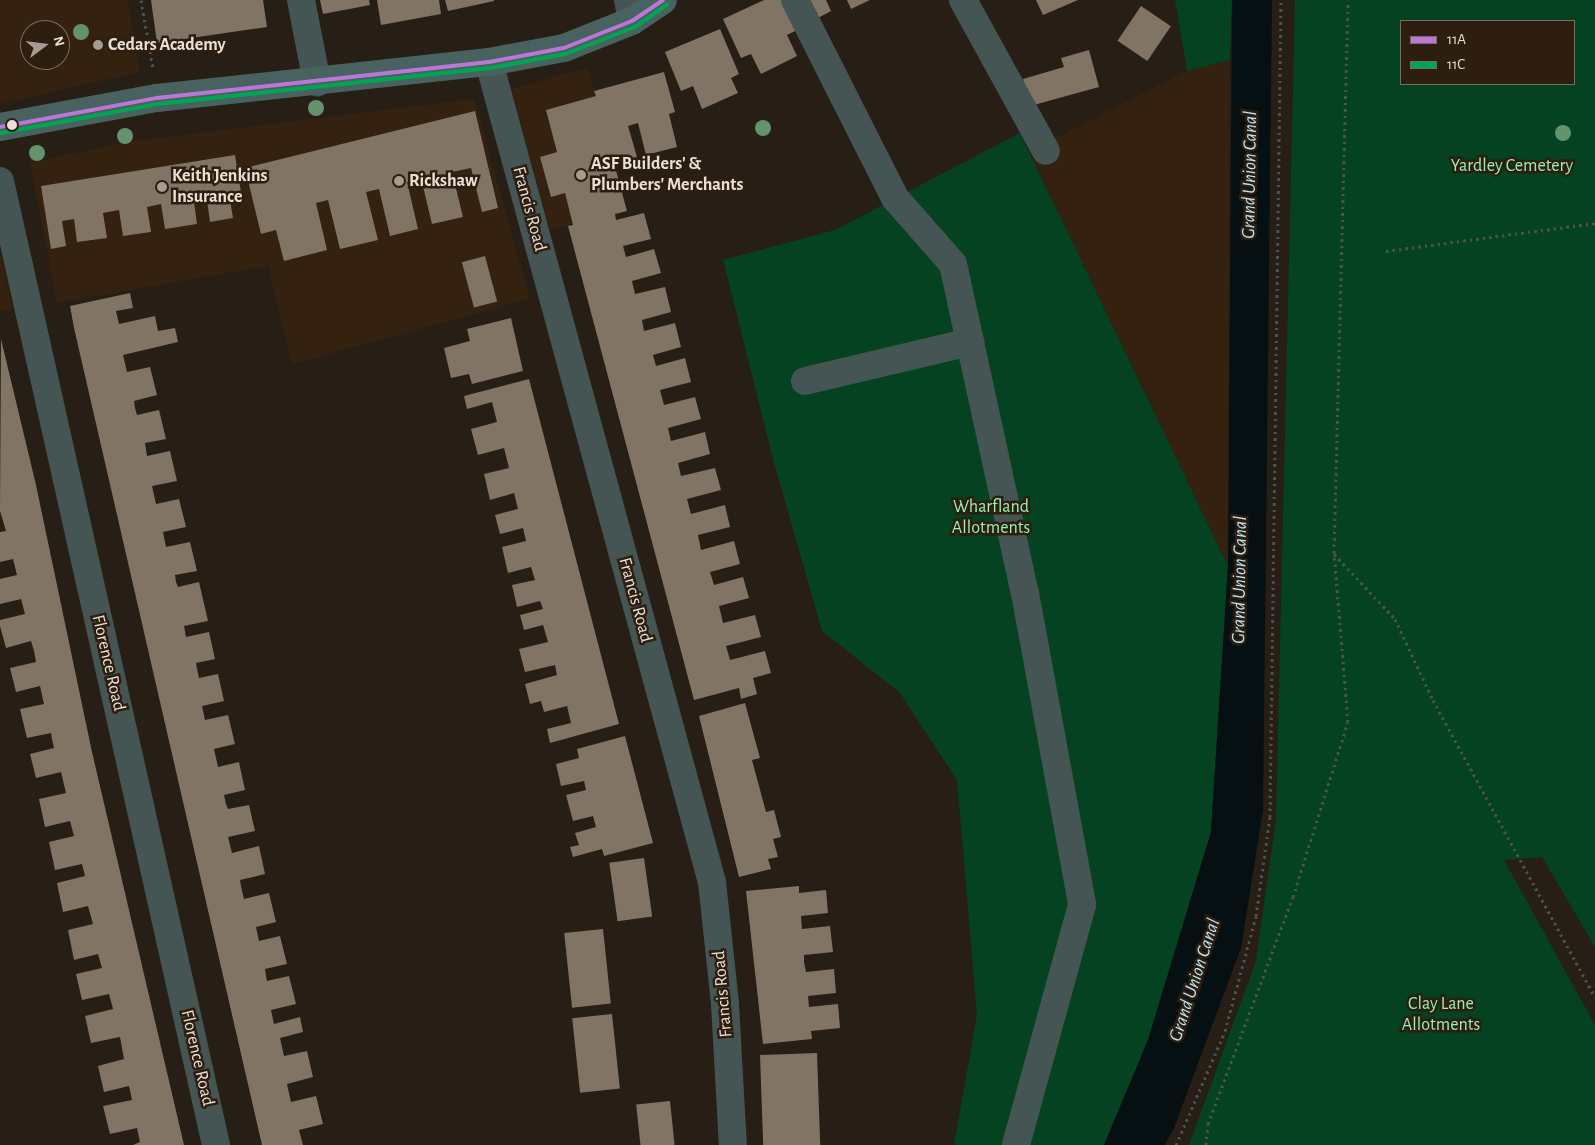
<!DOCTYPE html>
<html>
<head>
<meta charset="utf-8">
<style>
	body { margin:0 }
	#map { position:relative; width:1595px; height:1145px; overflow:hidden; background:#271e16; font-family:"Alegreya Sans",sans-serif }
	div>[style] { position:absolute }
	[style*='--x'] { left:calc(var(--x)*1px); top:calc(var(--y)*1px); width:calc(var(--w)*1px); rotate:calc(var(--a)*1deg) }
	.built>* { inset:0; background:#342110; transform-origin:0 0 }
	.green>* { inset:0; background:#054221 }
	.water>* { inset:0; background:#060f11 }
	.building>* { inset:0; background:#817465; transform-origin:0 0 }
	.path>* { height:3px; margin-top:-1.5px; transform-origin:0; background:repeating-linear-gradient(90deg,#4a5350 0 2.5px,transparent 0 6.5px) }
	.minor>* { height:28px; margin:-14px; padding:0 14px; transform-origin:14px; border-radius:14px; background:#445554 }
	.major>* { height:28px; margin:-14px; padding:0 14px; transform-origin:14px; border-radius:14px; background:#486260 }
	.bus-1>* { height:4px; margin:-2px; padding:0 2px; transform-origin:2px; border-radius:2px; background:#ba77d6 }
	.bus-2>* { height:4px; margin:-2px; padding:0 2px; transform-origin:2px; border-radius:2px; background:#00a651 }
	.trees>* { width:16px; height:16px; margin:-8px; border-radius:50%; background:#64926d }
	.dots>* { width:14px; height:14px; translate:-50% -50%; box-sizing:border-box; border:2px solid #2d1e10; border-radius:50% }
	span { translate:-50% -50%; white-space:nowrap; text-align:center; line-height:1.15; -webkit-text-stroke:5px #2d1e10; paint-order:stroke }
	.poi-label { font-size:18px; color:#eae0d7; font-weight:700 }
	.left { translate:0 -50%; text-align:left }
	.park-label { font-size:18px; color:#96f1b4 }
	.street-label { font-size:18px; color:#eae0d7 }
	.water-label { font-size:19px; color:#bbe6f5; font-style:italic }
	.legend { position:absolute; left:1400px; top:20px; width:175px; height:65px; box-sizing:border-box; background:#2d1e10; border:1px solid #796c60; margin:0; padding:6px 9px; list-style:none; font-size:15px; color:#eae0d7 }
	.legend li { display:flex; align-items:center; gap:10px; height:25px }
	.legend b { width:25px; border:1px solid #796c60 }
	.north { position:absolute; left:20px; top:20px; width:50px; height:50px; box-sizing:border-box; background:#2d1e10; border:1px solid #796c60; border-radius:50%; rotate:75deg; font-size:14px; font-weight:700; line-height:20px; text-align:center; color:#eae0d7 }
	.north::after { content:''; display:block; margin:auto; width:18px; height:22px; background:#a69c93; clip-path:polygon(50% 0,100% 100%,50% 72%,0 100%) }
</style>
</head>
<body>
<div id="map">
	<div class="built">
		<i style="clip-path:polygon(evenodd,0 0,128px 0,140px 72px,0 104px,0 0,30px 30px,60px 30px,60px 60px,30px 60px,30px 30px)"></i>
		<i style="clip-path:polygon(1230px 60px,1228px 566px,1029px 151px,1187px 71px)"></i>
		<i style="left:588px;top:68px;width:147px;height:79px;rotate:75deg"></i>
		<i style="clip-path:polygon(474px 99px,530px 299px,292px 364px,268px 266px,57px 303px,30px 163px,125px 142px)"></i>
		<i style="clip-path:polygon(0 250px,13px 309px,0 310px)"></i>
	</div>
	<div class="green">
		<i style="clip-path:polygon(1175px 0,1232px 0,1230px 60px,1187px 71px)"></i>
		<i style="clip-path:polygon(evenodd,1295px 0,1595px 0,1595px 947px,1542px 857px,1504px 860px,1595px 1025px,1595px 1145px,1189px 1145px,1256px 961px,1276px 819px,1295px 0,1401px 21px,1574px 21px,1574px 84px,1401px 84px,1401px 21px)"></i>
		<i style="clip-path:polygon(1020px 133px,1228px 566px,1211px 832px,1148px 1040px,1104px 1145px,954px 1145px,977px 1015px,957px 780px,900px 693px,822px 631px,773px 459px,723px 260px,835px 230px)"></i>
	</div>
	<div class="water">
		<i style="clip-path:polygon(1232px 0,1272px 0,1263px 810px,1241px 948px,1174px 1128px,1165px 1145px,1104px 1145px,1148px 1040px,1211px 832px,1228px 566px)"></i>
	</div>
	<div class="building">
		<i style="clip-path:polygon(151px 0,263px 0,267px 27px,157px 43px)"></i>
		<i style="clip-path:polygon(320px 0,369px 0,370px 5px,323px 14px)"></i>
		<i style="clip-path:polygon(377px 0,439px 0,441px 14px,381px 25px)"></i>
		<i style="clip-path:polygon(445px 0,494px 0,494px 1px,448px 11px)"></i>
		<i style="clip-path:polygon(764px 0,782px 0,797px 30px,787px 35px,797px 56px,761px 74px,751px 54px,741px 58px,723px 19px)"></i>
		<i style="clip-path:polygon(809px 0,826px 0,831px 11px,818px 18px)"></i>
		<i style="clip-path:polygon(847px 0,870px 0,851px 9px)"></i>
		<i style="clip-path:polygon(1036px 0,1078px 0,1043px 15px)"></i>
		<i style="left:1141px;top:6px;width:36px;height:42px;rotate:34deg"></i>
		<i style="clip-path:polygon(720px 29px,739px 74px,731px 78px,738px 93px,702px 109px,693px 86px,681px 91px,665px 52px)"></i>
		<i style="clip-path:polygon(1089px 50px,1099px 87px,1030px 106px,1023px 79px,1064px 67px,1061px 58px)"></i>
		<i style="clip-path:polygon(664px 72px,675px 112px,669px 114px,677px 147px,646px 155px,638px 123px,628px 126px,637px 157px,614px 163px,627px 211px,615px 214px,616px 220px,644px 213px,651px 239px,623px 246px,626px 257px,654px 249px,661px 273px,632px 281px,635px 294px,665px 287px,671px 312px,642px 320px,644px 331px,675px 323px,681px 347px,653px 355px,656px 366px,685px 358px,691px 382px,660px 390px,664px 405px,695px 397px,701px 419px,668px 428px,671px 441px,705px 432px,710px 454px,678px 463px,681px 476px,715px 468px,721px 490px,687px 499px,691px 514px,725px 505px,730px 527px,698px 535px,701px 550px,734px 541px,740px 564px,710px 572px,714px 585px,743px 577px,749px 598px,719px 606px,723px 623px,755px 615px,761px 637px,726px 646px,730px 660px,765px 651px,771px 673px,753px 678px,757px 694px,741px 699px,739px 688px,694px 700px,568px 226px,573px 225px,565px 193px,551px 197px,540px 157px,557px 152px,546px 110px,596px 96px,594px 91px)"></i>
		<i style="clip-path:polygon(475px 111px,498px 208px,482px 212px,471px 168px,452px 172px,463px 217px,432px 224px,421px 178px,407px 182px,418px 229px,390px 236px,379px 189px,366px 192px,378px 240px,340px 249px,328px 200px,316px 203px,327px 250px,284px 261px,276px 230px,261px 234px,245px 168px)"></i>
		<i style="clip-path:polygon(235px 155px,241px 192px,229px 194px,233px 218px,210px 222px,207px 200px,194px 202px,197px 224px,165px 229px,161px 204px,147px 207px,151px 232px,123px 236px,119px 210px,103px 213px,107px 238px,77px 242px,74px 219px,62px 221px,66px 246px,51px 249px,41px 186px)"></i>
		<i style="left:485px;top:256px;width:47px;height:24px;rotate:75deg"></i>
		<i style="clip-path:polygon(130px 293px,133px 308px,116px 311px,119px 324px,155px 316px,158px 331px,175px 328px,178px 342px,123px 355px,127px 372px,150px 367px,157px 395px,134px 401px,135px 408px,137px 415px,159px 410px,166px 439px,145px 443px,147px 456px,170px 451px,177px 481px,152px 486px,156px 504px,179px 499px,186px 527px,163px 532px,166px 547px,190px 542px,197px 571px,175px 575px,176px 582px,178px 587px,199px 582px,208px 621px,184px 626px,186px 637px,209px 632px,215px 659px,196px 663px,197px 669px,199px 678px,218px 674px,224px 701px,202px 706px,205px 720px,228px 715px,235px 744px,214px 749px,218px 767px,239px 762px,245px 790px,224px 795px,226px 804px,228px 809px,249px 805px,255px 831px,228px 837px,232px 853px,259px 846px,265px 874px,240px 880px,242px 891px,244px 899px,269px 893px,276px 922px,256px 927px,259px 941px,280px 936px,287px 964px,265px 969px,266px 976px,267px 981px,289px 976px,296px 1004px,271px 1010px,274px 1024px,300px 1017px,303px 1032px,280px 1038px,284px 1056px,307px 1051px,313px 1077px,287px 1084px,291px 1102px,316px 1096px,323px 1124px,299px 1130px,303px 1145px,262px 1145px,74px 328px,70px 306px)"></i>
		<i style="clip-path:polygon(511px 318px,523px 371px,472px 384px,469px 374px,451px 378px,444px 348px,470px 341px,467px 329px)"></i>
		<i style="clip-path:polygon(1px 339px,36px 485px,92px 752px,184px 1145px,133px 1145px,140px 1142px,137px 1128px,110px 1134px,103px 1106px,132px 1100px,129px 1086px,104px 1092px,98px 1066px,124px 1059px,120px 1037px,91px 1043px,85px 1016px,113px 1009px,109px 994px,82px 1000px,76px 974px,102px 968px,98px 954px,74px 960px,68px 930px,93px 924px,88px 906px,63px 912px,57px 883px,85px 876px,82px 864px,55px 870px,49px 842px,74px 836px,70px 821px,45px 827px,39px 799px,66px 793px,61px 772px,36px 778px,30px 754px,54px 748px,52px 739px,51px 733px,27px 738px,20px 709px,44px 704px,40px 686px,16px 692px,10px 668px,36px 662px,34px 651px,31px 641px,6px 648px,0 626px,0 620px,25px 614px,21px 599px,0 604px,0 579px,17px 575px,13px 559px,0 562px,0 532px,6px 531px,0 511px)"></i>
		<i style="clip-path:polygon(529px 379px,619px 724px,550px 743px,547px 729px,571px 723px,567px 706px,544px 712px,541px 701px,530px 704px,525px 684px,557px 675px,555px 665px,525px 672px,519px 649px,548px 642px,543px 625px,524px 630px,520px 615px,543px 609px,540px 601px,517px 607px,512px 585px,535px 580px,531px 567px,508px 573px,502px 547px,526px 541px,523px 528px,500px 534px,495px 515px,518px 509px,514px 493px,490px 500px,484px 474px,509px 468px,504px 448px,478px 455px,471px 429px,497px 422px,492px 402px,467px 409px,464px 396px)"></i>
		<i style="clip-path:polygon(745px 703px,760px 758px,752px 760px,766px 812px,774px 810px,781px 837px,773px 839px,778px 857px,768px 859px,771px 869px,739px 877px,699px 716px)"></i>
		<i style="clip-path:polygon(625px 736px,653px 843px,604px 856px,602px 849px,573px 857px,570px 847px,579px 845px,575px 833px,596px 827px,593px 816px,573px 821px,566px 795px,586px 790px,584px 781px,561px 786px,556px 764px,579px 758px,577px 749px)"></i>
		<i style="left:644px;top:858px;width:59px;height:35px;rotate:82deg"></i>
		<i style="clip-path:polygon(799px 886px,799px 893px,826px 890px,828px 913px,801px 916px,802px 929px,830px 926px,833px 952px,804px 955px,804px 962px,806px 972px,834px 969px,836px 993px,808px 996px,809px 1007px,838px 1004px,840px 1028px,811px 1031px,812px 1039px,763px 1044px,746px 891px)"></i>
		<i style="left:603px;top:929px;width:75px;height:39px;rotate:84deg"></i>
		<i style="left:612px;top:1014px;width:75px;height:40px;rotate:84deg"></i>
		<i style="left:817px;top:1053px;width:92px;height:57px;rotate:88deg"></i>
		<i style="left:670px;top:1101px;width:44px;height:34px;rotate:84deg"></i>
	</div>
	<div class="path">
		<i style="--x:141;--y:0;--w:69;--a:80"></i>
		<i style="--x:1386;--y:251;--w:211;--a:-7.6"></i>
		<i style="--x:1334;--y:554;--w:89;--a:46.8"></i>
		<i style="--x:1395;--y:619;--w:89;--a:64.9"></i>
		<i style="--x:1433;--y:700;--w:338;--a:61.4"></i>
		<i style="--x:1176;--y:1145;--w:124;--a:-66.7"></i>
		<i style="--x:1225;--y:1031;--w:119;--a:-74.9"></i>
		<i style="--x:1256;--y:916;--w:100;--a:-82"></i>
		<i style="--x:1270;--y:817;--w:817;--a:-89.23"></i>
		<i style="--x:1206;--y:1145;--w:21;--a:-85"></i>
		<i style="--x:1208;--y:1124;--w:242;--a:-69.5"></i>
		<i style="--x:1293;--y:897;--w:183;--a:-72.6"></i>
		<i style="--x:1348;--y:722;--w:170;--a:-94.7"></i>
		<i style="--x:1334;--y:553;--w:553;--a:-88.55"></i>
	</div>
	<div class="minor">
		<i style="--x:301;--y:0;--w:84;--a:79"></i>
		<i style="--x:628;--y:0;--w:21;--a:79"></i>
		<i style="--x:795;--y:0;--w:222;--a:63.2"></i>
		<i style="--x:895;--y:198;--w:88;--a:48.7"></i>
		<i style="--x:953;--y:264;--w:337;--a:77.7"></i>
		<i style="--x:1025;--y:593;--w:317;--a:79.6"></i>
		<i style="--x:1082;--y:905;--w:248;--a:105.4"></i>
		<i style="--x:963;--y:0;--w:172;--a:61.2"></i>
		<i style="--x:489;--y:62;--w:850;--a:74.79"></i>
		<i style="--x:712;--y:882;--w:123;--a:83.9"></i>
		<i style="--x:725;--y:1004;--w:141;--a:86.8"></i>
		<i style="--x:0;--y:181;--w:988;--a:77.37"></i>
		<i style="--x:805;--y:381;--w:170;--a:-13.3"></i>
	</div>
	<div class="major">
		<i style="--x:0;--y:127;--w:160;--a:-10.5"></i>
		<i style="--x:157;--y:98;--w:334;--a:-6.2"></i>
		<i style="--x:489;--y:62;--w:76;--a:-10.6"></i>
		<i style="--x:564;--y:48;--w:73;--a:-21.7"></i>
		<i style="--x:632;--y:21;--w:37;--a:-34"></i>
	</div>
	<div class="bus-1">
		<i style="--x:0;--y:127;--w:160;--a:-10.5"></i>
		<i style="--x:157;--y:98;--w:334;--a:-6.2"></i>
		<i style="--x:489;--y:62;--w:76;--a:-10.6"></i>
		<i style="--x:564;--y:48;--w:73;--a:-21.7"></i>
		<i style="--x:632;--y:21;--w:37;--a:-34"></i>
	</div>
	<div class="bus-2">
		<i style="--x:1;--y:133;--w:160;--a:-10.5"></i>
		<i style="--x:158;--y:104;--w:334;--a:-6.2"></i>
		<i style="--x:490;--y:68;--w:76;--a:-10.6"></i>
		<i style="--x:565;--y:54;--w:75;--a:-21.1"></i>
		<i style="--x:635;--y:27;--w:39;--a:-35"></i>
	</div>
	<div class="trees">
		<i style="left:81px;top:32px"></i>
		<i style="left:316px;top:108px"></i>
		<i style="left:763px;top:128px"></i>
		<i style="left:1563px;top:133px"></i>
		<i style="left:125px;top:136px"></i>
		<i style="left:37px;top:153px"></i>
	</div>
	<div class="dots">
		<i style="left:98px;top:45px;background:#a69c93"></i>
		<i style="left:12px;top:125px;background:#eae0d7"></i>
		<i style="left:581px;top:175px;background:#a69c93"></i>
		<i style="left:399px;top:181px;background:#a69c93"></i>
		<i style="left:162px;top:187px;background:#a69c93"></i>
	</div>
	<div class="poi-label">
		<span class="left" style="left:108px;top:45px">Cedars Academy</span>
		<span class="left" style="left:591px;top:175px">ASF Builders' &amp;<br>Plumbers' Merchants</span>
		<span class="left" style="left:172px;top:187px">Keith Jenkins<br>Insurance</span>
		<span class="left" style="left:409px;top:181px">Rickshaw</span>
	</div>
	<div class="park-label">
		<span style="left:1512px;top:166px">Yardley Cemetery</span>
		<span style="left:991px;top:518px">Wharfland<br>Allotments</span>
		<span style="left:1441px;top:1015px">Clay Lane<br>Allotments</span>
	</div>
	<div class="street-label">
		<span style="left:529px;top:209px;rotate:75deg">Francis Road</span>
		<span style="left:635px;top:600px;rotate:75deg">Francis Road</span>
		<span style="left:108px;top:663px;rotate:77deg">Florence Road</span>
		<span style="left:723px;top:994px;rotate:-95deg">Francis Road</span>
		<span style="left:197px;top:1058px;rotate:77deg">Florence Road</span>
	</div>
	<div class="water-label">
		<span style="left:1250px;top:175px;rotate:-89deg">Grand Union Canal</span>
		<span style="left:1240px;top:580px;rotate:-89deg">Grand Union Canal</span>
		<span style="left:1195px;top:980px;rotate:-72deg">Grand Union Canal</span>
	</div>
	<ul class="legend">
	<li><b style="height:6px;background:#ba77d6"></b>11A</li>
	<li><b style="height:6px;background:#00a651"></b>11C</li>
	</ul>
	<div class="north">N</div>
</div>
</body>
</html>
